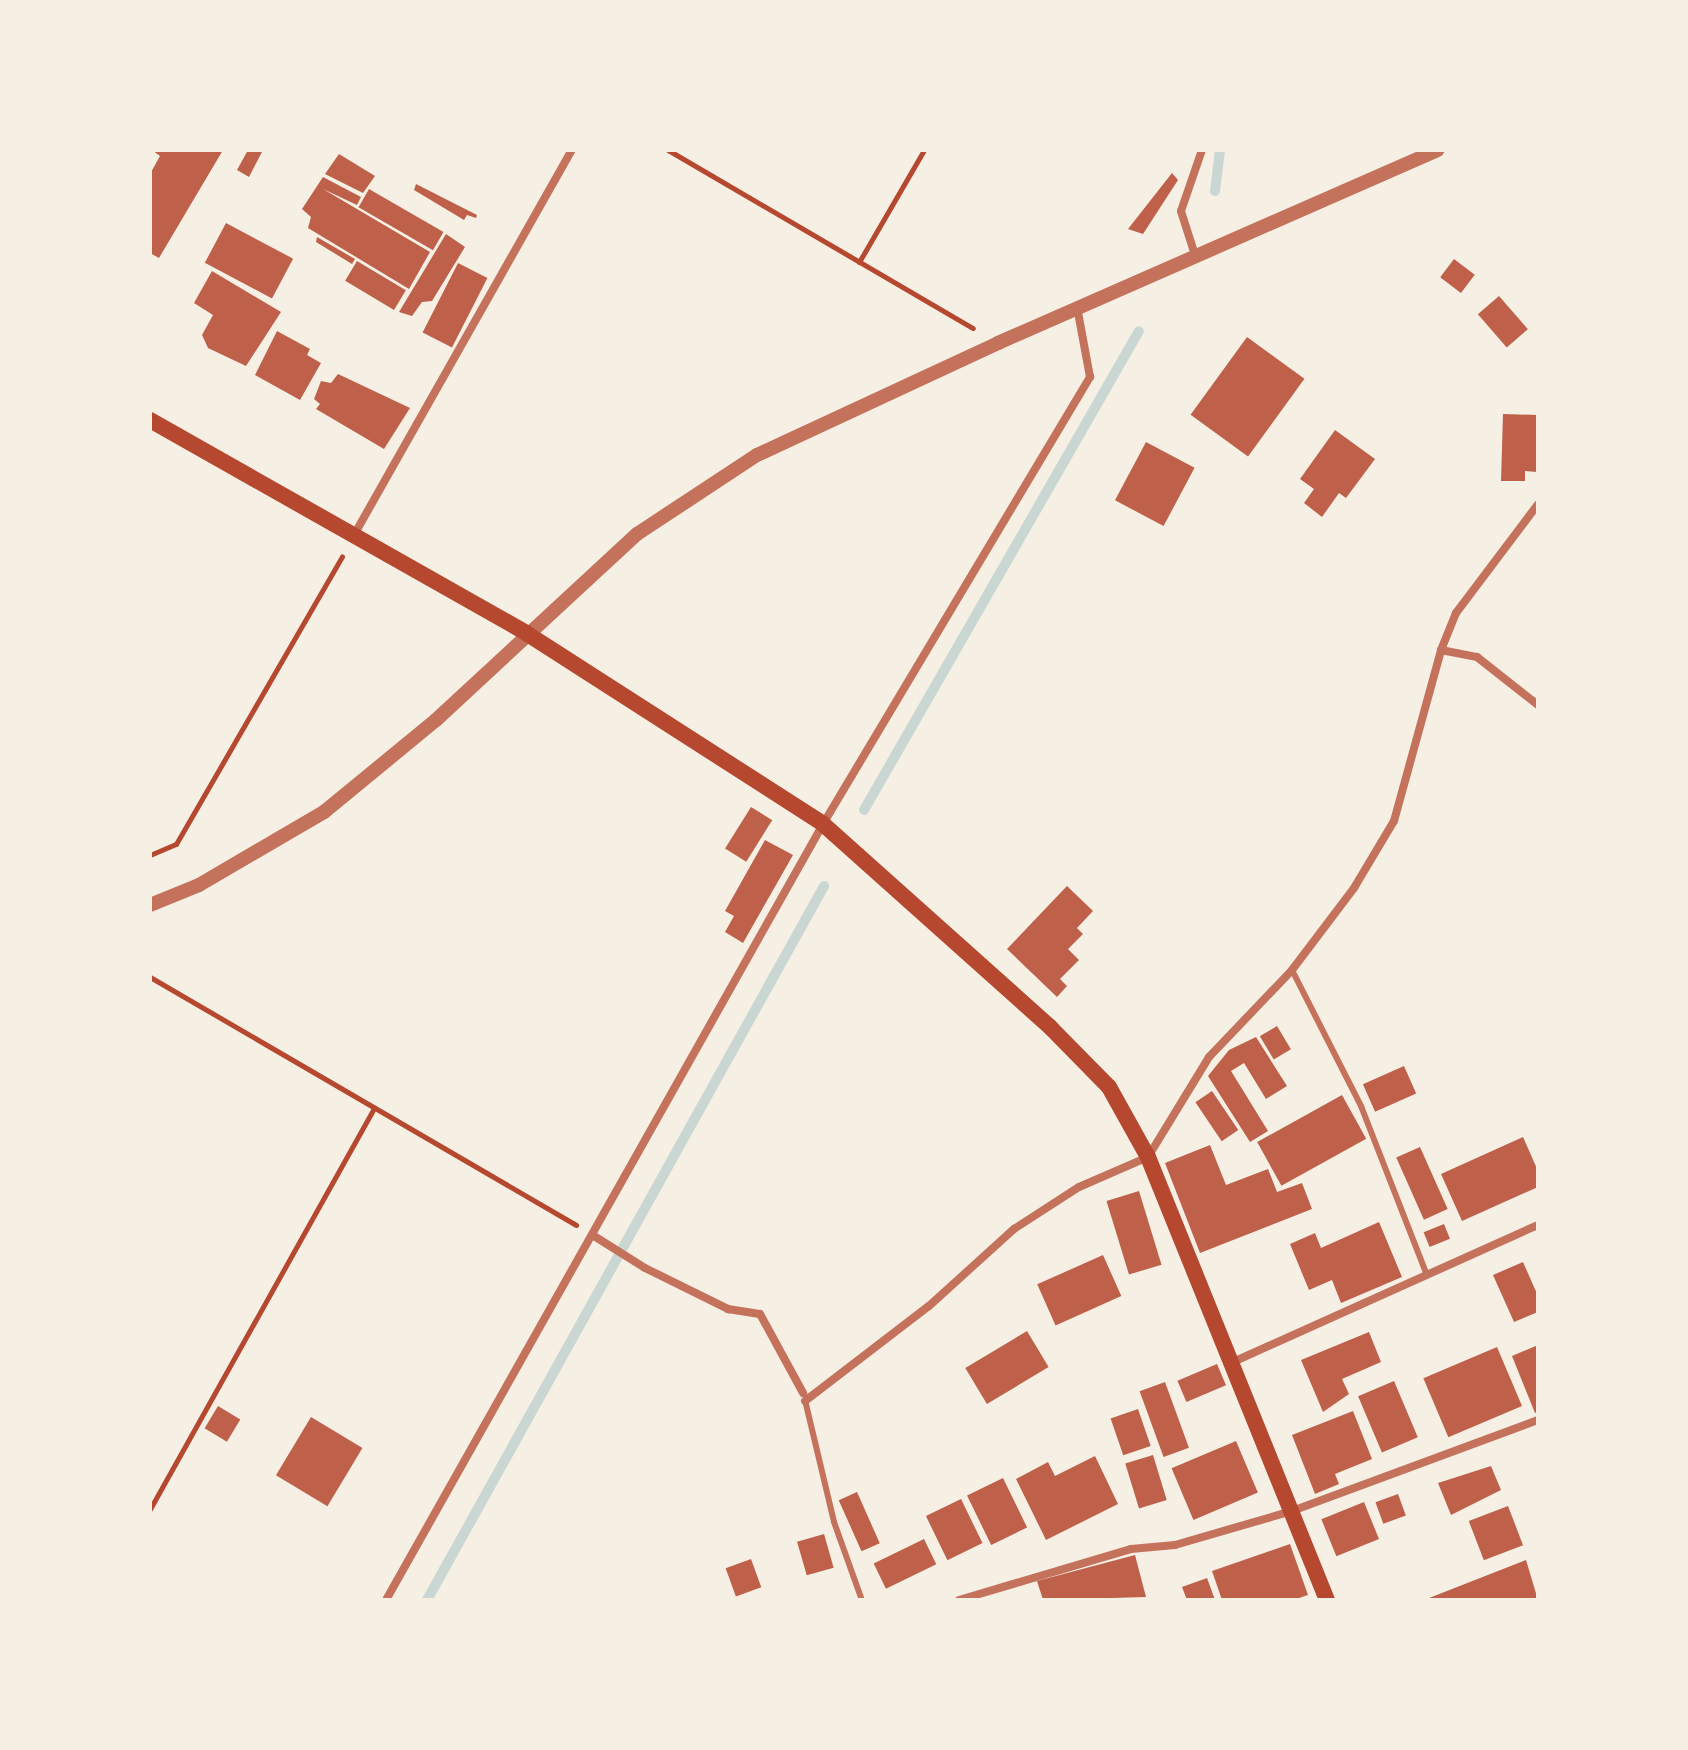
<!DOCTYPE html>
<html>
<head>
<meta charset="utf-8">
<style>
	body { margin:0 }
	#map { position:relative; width:1688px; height:1750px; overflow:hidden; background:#f6efe4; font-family:"Sofia Sans Condensed",sans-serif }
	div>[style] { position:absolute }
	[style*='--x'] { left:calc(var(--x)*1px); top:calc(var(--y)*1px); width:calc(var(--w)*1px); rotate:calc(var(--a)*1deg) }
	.stream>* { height:10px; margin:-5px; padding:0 5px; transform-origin:5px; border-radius:5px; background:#c9d6d2 }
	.building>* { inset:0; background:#bf614a; transform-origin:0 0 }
	.path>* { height:5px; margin:-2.5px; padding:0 2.5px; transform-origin:2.5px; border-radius:2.5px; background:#b5482f }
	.service>* { height:6px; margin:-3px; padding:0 3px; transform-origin:3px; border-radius:3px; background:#c5725c }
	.minor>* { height:8px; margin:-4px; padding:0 4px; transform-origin:4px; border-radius:4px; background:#c5725c }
	.tertiary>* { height:14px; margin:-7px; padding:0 7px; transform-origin:7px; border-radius:7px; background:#c5725c }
	.secondary>* { height:16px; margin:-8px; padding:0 8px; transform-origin:8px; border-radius:8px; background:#b5482f }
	span { translate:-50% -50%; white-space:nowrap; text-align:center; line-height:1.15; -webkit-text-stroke:6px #f6efe4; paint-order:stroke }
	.frame { position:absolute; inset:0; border:152px solid #f6efe4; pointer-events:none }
</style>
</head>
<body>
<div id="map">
	<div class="stream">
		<i style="--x:1215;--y:191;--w:41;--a:-83"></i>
		<i style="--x:864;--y:810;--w:552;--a:-60.14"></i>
		<i style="--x:427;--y:1600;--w:817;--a:-60.92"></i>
	</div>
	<div class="building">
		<i style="clip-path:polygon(152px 150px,223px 150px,159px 258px,150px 253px,150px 174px,160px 156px)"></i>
		<i style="clip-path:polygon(248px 150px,263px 150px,249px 177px,237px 170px)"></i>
		<i style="clip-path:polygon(339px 154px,375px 176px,363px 193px,325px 174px)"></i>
		<i style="clip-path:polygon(1172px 173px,1178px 180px,1143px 234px,1128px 229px)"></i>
		<i style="clip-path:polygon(323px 177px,361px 197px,357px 205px,323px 189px,430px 252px,409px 289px,308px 228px,311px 217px,302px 209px)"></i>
		<i style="clip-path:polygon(416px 184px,477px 215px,476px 218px,467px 215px,464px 220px,414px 190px)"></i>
		<i style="left:369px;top:189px;width:86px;height:21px;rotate:30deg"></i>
		<i style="left:226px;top:223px;width:76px;height:45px;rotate:28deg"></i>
		<i style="clip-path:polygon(446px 234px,465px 247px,432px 301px,422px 302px,412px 316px,399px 312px)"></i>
		<i style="clip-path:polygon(317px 237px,355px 259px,352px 264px,316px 242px)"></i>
		<i style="left:1454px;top:259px;width:26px;height:23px;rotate:37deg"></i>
		<i style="left:357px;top:261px;width:57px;height:23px;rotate:31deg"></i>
		<i style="left:458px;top:263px;width:33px;height:78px;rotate:27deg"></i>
		<i style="clip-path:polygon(212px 271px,281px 312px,246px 366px,208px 348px,202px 335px,213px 315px,194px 303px)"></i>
		<i style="left:1499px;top:296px;width:44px;height:28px;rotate:49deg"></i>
		<i style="clip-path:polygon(277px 331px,310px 349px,307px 355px,321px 363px,300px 400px,255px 375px)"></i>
		<i style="left:1247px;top:337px;width:71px;height:96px;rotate:36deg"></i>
		<i style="clip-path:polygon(338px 374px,410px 408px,384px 449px,316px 409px,320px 404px,314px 399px,321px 381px,331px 383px)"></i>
		<i style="clip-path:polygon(1503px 414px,1538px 415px,1537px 472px,1525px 471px,1525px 481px,1501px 481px)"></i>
		<i style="clip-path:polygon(1335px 430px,1375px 459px,1346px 498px,1339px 493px,1322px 517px,1304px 503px,1314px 489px,1300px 479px)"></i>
		<i style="left:1146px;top:442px;width:55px;height:66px;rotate:28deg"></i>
		<i style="left:751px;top:807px;width:25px;height:49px;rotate:32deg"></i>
		<i style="clip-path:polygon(765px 840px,793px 855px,743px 943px,725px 932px,734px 916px,725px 911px)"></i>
		<i style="clip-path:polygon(1067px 886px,1093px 911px,1077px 928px,1083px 934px,1068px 949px,1079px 960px,1060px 979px,1067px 986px,1057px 997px,1007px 949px)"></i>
		<i style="left:1277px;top:1026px;width:27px;height:20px;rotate:59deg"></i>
		<i style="clip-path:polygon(1256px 1037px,1287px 1086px,1266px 1099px,1244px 1063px,1231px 1071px,1268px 1131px,1250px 1142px,1208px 1076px,1229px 1050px)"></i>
		<i style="left:1404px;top:1066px;width:30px;height:45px;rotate:66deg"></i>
		<i style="left:1212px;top:1091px;width:47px;height:20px;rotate:56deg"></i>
		<i style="left:1342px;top:1095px;width:50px;height:97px;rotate:61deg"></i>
		<i style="clip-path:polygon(1523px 1137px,1538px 1171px,1538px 1187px,1462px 1221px,1441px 1174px)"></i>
		<i style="clip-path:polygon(1210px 1145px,1226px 1185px,1268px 1169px,1277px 1192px,1302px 1183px,1312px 1209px,1200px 1253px,1165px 1163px)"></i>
		<i style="left:1420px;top:1147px;width:68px;height:26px;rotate:66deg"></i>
		<i style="left:1139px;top:1191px;width:77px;height:34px;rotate:73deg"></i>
		<i style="clip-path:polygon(1379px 1222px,1402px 1277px,1341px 1303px,1332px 1280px,1309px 1290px,1290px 1244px,1315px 1233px,1321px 1248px)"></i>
		<i style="left:1444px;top:1224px;width:16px;height:22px;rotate:68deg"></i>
		<i style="left:1103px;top:1255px;width:45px;height:72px;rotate:66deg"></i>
		<i style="clip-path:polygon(1523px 1262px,1538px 1296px,1538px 1312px,1514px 1322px,1493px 1275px)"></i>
		<i style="left:1027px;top:1331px;width:42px;height:72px;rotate:59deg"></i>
		<i style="clip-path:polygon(1369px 1332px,1381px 1362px,1342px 1379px,1349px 1394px,1323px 1412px,1301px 1360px)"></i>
		<i style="clip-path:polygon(1538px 1345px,1538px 1412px,1535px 1413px,1512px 1356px)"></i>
		<i style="left:1497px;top:1347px;width:64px;height:80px;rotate:67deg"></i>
		<i style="left:1217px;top:1364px;width:23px;height:43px;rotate:67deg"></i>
		<i style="left:1394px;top:1381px;width:61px;height:39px;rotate:67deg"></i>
		<i style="left:1165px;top:1382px;width:70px;height:27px;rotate:70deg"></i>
		<i style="left:218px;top:1406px;width:26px;height:26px;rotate:31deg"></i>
		<i style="left:1138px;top:1409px;width:39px;height:29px;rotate:71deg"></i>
		<i style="clip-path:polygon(1353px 1411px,1372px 1459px,1335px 1474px,1339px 1484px,1315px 1494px,1292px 1435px)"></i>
		<i style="left:311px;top:1417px;width:60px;height:68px;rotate:31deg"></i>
		<i style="left:1236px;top:1441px;width:56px;height:70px;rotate:67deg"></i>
		<i style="left:1153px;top:1455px;width:47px;height:29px;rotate:73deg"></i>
		<i style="clip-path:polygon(1095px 1456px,1118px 1504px,1046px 1540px,1016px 1479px,1048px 1462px,1055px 1476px)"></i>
		<i style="clip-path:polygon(1491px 1466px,1501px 1490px,1451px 1515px,1438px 1483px)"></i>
		<i style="left:1003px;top:1478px;width:55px;height:40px;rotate:64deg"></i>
		<i style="left:857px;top:1492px;width:56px;height:20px;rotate:66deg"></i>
		<i style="left:1398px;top:1494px;width:23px;height:24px;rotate:70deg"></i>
		<i style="left:961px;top:1499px;width:49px;height:39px;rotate:64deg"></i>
		<i style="left:1364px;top:1502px;width:40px;height:46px;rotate:68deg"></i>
		<i style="left:1508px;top:1506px;width:42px;height:42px;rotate:69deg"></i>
		<i style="left:824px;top:1534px;width:35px;height:28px;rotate:74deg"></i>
		<i style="left:924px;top:1539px;width:28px;height:56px;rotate:64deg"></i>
		<i style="clip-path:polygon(1290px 1544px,1308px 1595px,1293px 1600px,1222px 1600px,1212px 1571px)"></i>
		<i style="clip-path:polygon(1135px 1555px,1146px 1597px,1043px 1600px,1037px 1581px)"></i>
		<i style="left:751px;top:1559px;width:30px;height:27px;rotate:70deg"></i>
		<i style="clip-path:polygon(1526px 1560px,1538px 1600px,1424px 1600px)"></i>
		<i style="clip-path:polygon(1207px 1578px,1215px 1600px,1187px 1600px,1182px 1587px)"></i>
	</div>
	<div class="path">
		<i style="--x:668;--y:150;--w:353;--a:30.3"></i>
		<i style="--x:859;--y:262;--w:129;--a:-59.9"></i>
		<i style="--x:150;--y:855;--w:28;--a:-23"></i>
		<i style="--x:176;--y:844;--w:332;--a:-60"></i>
		<i style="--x:150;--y:977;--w:493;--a:30.2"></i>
		<i style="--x:150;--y:1509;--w:457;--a:-60.8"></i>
	</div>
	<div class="service">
		<i style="--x:1292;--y:970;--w:153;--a:63.1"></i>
		<i style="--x:1361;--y:1106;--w:181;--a:68.7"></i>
		<i style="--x:805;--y:1400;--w:125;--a:76.6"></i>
		<i style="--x:834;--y:1522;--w:83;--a:70.3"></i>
	</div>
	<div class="minor">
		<i style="--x:1195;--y:255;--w:46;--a:-107.7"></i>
		<i style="--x:1181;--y:211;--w:65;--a:-71"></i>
		<i style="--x:354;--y:535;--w:442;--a:-60.5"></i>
		<i style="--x:1441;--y:650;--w:37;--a:11"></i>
		<i style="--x:1477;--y:657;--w:78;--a:38.2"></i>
		<i style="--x:594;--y:1236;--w:60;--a:32.1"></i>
		<i style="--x:645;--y:1268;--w:93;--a:26.3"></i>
		<i style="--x:728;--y:1309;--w:32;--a:9"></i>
		<i style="--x:760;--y:1314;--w:90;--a:61.4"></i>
		<i style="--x:1233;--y:1362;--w:334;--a:-24.2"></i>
		<i style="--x:805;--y:1401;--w:156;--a:-37.5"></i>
		<i style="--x:929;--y:1306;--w:115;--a:-42.2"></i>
		<i style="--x:1014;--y:1229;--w:77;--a:-32.9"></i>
		<i style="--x:1079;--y:1187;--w:75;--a:-23.5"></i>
		<i style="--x:1148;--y:1157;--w:117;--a:-58.6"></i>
		<i style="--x:1209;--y:1057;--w:120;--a:-46.3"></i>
		<i style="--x:1292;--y:970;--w:103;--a:-52.9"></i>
		<i style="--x:1354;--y:888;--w:78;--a:-59.2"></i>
		<i style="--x:1394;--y:821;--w:177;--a:-74.6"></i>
		<i style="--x:1441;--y:650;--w:40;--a:-68"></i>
		<i style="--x:1456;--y:613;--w:136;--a:-53"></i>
		<i style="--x:386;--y:1600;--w:891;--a:-60.61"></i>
		<i style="--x:823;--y:824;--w:521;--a:-59.15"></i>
		<i style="--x:1090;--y:377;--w:71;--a:-100.5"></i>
		<i style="--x:959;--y:1600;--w:179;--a:-16.5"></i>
		<i style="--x:1131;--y:1549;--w:44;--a:-5.2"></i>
		<i style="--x:1175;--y:1545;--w:122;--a:-16.2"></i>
		<i style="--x:1292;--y:1511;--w:262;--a:-20.3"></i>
	</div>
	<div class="tertiary">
		<i style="--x:150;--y:905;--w:53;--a:-22.2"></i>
		<i style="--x:199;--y:885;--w:145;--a:-30.3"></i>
		<i style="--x:324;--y:812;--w:145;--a:-39.4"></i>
		<i style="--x:436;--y:720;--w:274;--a:-42.8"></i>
		<i style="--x:637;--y:534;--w:144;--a:-33.4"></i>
		<i style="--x:757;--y:455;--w:266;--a:-24.9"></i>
		<i style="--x:998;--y:343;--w:480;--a:-23.7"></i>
	</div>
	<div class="secondary">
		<i style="--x:150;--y:420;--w:432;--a:29.5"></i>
		<i style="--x:526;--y:633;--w:353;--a:32.7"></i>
		<i style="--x:823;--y:824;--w:305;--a:41.8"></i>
		<i style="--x:1050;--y:1027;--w:84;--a:45.5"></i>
		<i style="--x:1109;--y:1087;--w:80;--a:60.9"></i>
		<i style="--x:1148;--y:1157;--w:478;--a:68"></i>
	</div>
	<div class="frame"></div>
</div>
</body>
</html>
